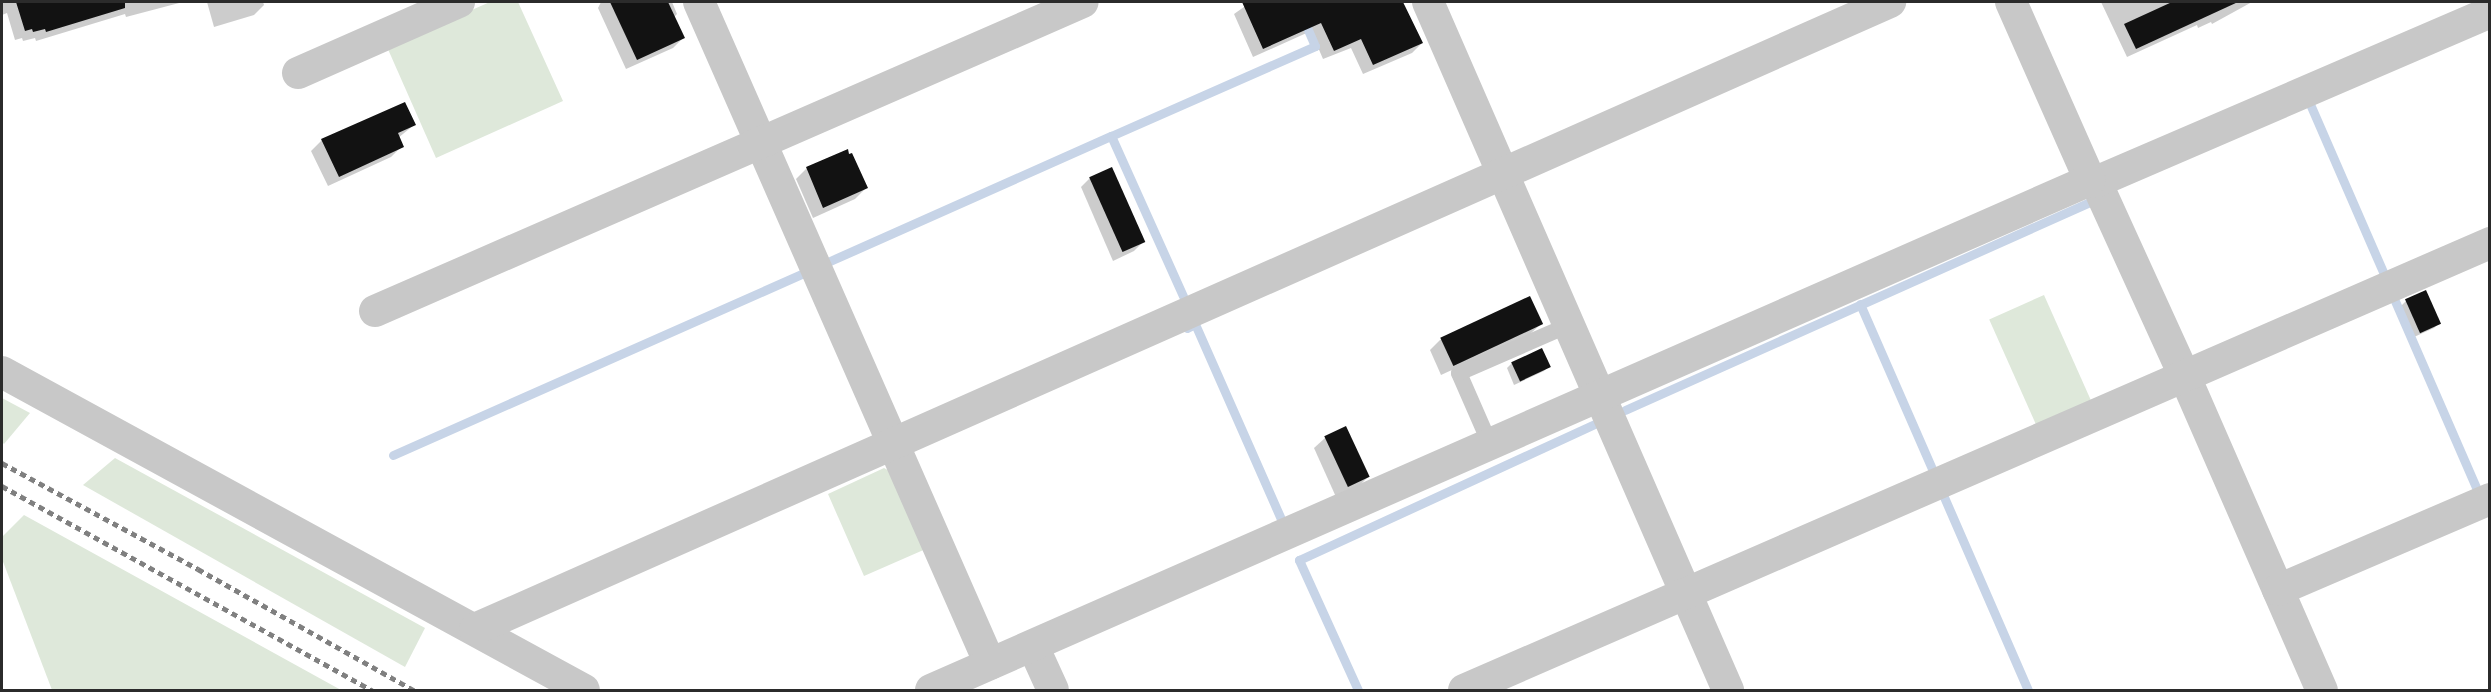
<!DOCTYPE html>
<html>
<head>
<meta charset="utf-8">
<style>
	body { margin:0 }
	#map { position:relative; width:2491px; height:692px; overflow:hidden; background:#fff; font-family:Lato,sans-serif }
	div>[style] { position:absolute }
	[style*='--x'] { left:calc(var(--x)*1px); top:calc(var(--y)*1px); width:calc(var(--w)*1px); rotate:calc(var(--a)*1deg) }
	.green>* { inset:0; background:#dee8da; transform-origin:0 0 }
	.shadow>* { inset:0; background:#0003 }
	.stream>* { height:9px; margin:-4.5px; padding:0 4.5px; transform-origin:4.5px; border-radius:4.5px; background:#c7d4e7 }
	.building>* { inset:0; background:#121212; transform-origin:0 0 }
	.service>* { height:16px; margin:-8px; padding:0 8px; transform-origin:8px; border-radius:8px; background:#c8c8c8 }
	.minor>* { height:32px; margin:-16px; padding:0 16px; transform-origin:16px; border-radius:16px; background:#c8c8c8 }
	.rail>* { height:4.5px; margin-top:-2.25px; transform-origin:0; background:repeating-linear-gradient(90deg,#808080 0 6px,transparent 0 10.5px) }
	span { translate:-50% -50%; white-space:nowrap; text-align:center; line-height:1.15; -webkit-text-stroke:6px #fff; paint-order:stroke }
	.frame { position:absolute; inset:0; border:3px solid #2b2b2b; pointer-events:none }
</style>
</head>
<body>
<div id="map">
	<div class="green">
		<i style="clip-path:polygon(490px 2px,518px 2px,563px 101px,436px 158px,387px 47px)"></i>
		<i style="left:2044px;top:295px;width:118px;height:60px;rotate:66deg"></i>
		<i style="clip-path:polygon(2px 398px,30px 413px,4px 444px,2px 442px)"></i>
		<i style="clip-path:polygon(115px 458px,425px 628px,405px 667px,83px 485px)"></i>
		<i style="clip-path:polygon(884px 468px,895px 474px,928px 548px,864px 576px,828px 494px)"></i>
		<i style="clip-path:polygon(24px 515px,341px 690px,52px 690px,2px 559px,2px 537px)"></i>
	</div>
	<div class="shadow">
		<i style="clip-path:polygon(2px 2px,183px 2px,126px 17px,125px 14px,36px 41px,35px 38px,23px 41px,22px 38px,15px 40px,7px 13px,2px 15px)"></i>
		<i style="clip-path:polygon(207px 2px,263px 2px,264px 5px,254px 15px,214px 27px)"></i>
		<i style="clip-path:polygon(601px 2px,672px 2px,677px 14px,674px 17px,683px 38px,673px 48px,626px 69px,598px 8px)"></i>
		<i style="clip-path:polygon(1251px 2px,1402px 2px,1422px 43px,1412px 53px,1363px 74px,1351px 48px,1323px 59px,1311px 31px,1253px 57px,1234px 14px)"></i>
		<i style="clip-path:polygon(2101px 2px,2252px 2px,2212px 24px,2211px 22px,2198px 28px,2197px 25px,2127px 57px)"></i>
		<i style="clip-path:polygon(414px 125px,398px 138px,402px 146px,391px 157px,328px 186px,311px 151px,322px 140px)"></i>
		<i style="clip-path:polygon(807px 168px,866px 188px,855px 199px,813px 218px,796px 179px)"></i>
		<i style="clip-path:polygon(1090px 178px,1143px 242px,1134px 251px,1113px 261px,1081px 187px)"></i>
		<i style="clip-path:polygon(1529px 298px,1541px 324px,1530px 334px,1441px 375px,1430px 350px,1440px 340px)"></i>
		<i style="clip-path:polygon(2406px 301px,2439px 323px,2434px 328px,2414px 337px,2401px 306px)"></i>
		<i style="clip-path:polygon(1512px 363px,1549px 366px,1544px 371px,1514px 385px,1507px 368px)"></i>
		<i style="clip-path:polygon(1346px 428px,1368px 477px,1357px 488px,1336px 497px,1314px 448px,1325px 438px)"></i>
	</div>
	<div class="stream">
		<i style="--x:2310;--y:104;--w:183;--a:66.5"></i>
		<i style="--x:830;--y:261;--w:308;--a:-24"></i>
		<i style="--x:1183;--y:296;--w:175;--a:-114.2"></i>
		<i style="--x:1111;--y:136;--w:223;--a:-23.8"></i>
		<i style="--x:1315;--y:46;--w:48;--a:-113.4"></i>
		<i style="--x:2395;--y:301;--w:208;--a:66.5"></i>
		<i style="--x:1860;--y:304;--w:182;--a:66.4"></i>
		<i style="--x:1187;--y:328;--w:9;--a:-27"></i>
		<i style="--x:1195;--y:324;--w:213;--a:66.2"></i>
		<i style="--x:1625;--y:410;--w:509;--a:-24.1"></i>
		<i style="--x:393;--y:455;--w:452;--a:-23.9"></i>
		<i style="--x:1944;--y:497;--w:210;--a:66.5"></i>
		<i style="--x:1358;--y:690;--w:143;--a:-114.4"></i>
		<i style="--x:1299;--y:560;--w:326;--a:-24.7"></i>
	</div>
	<div class="building">
		<i style="clip-path:polygon(16px 2px,125px 2px,125px 8px,46px 32px,45px 29px,33px 32px,32px 29px,25px 31px)"></i>
		<i style="clip-path:polygon(610px 2px,668px 2px,685px 38px,637px 60px)"></i>
		<i style="clip-path:polygon(1242px 2px,1403px 2px,1423px 43px,1373px 65px,1361px 39px,1334px 51px,1321px 23px,1263px 49px)"></i>
		<i style="clip-path:polygon(2172px 2px,2238px 2px,2136px 49px,2124px 24px)"></i>
		<i style="clip-path:polygon(405px 102px,416px 125px,398px 133px,404px 147px,339px 177px,321px 139px)"></i>
		<i style="clip-path:polygon(848px 149px,849px 154px,852px 153px,868px 188px,823px 208px,806px 167px)"></i>
		<i style="left:1112px;top:167px;width:82px;height:25px;rotate:66deg"></i>
		<i style="left:2426px;top:290px;width:37px;height:23px;rotate:66deg"></i>
		<i style="left:1530px;top:296px;width:31px;height:99px;rotate:65deg"></i>
		<i style="left:1542px;top:348px;width:21px;height:34px;rotate:65deg"></i>
		<i style="left:1346px;top:426px;width:56px;height:24px;rotate:65deg"></i>
	</div>
	<div class="service">
		<i style="--x:1490;--y:444;--w:77;--a:-113.6"></i>
		<i style="--x:1459;--y:373;--w:120;--a:-23.6"></i>
	</div>
	<div class="minor">
		<i style="--x:699;--y:2;--w:723;--a:66.27"></i>
		<i style="--x:1428;--y:2;--w:751;--a:66.44"></i>
		<i style="--x:2011;--y:2;--w:195;--a:66.1"></i>
		<i style="--x:2090;--y:180;--w:6;--a:18"></i>
		<i style="--x:2096;--y:182;--w:214;--a:65.5"></i>
		<i style="--x:2185;--y:377;--w:342;--a:66.4"></i>
		<i style="--x:298;--y:73;--w:176;--a:-23.8"></i>
		<i style="--x:2096;--y:182;--w:429;--a:-23.3"></i>
		<i style="--x:375;--y:311;--w:772;--a:-23.58"></i>
		<i style="--x:2;--y:372;--w:663;--a:28.65"></i>
		<i style="--x:2278;--y:590;--w:231;--a:-23.2"></i>
		<i style="--x:475;--y:629;--w:1548;--a:-23.9"></i>
		<i style="--x:1033;--y:646;--w:48;--a:65.6"></i>
		<i style="--x:931;--y:690;--w:1266;--a:-23.75"></i>
		<i style="--x:1464;--y:690;--w:1119;--a:-23.54"></i>
	</div>
	<div class="rail">
		<i style="--x:2;--y:463;--w:223;--a:28.4"></i>
		<i style="--x:198;--y:569;--w:248;--a:29.3"></i>
		<i style="--x:2;--y:486;--w:423;--a:28.9"></i>
	</div>
	<div class="frame"></div>
</div>
</body>
</html>
